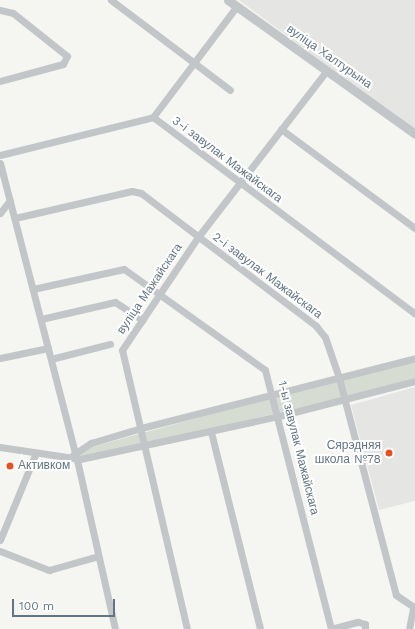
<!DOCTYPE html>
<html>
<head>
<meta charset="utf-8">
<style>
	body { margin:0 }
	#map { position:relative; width:415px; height:629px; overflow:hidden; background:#f5f5f1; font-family:"Work Sans",sans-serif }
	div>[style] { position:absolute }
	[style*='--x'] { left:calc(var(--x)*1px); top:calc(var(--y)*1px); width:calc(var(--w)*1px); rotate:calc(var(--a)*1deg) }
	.built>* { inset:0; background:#e5e6e4 }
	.green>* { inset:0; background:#d6dcd2 }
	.minor>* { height:7px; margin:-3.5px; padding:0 3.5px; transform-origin:3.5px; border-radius:3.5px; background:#c2c6c9 }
	.tertiary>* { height:9px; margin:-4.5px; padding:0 4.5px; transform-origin:4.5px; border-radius:4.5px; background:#c2c6c9 }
	.dots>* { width:11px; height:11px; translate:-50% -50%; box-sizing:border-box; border:2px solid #fff; border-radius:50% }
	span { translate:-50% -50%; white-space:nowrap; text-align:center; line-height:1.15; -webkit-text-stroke:4px #fff; paint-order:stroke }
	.street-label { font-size:12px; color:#637483 }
	.poi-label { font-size:12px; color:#637483 }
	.right { translate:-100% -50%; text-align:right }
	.left { translate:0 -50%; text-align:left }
	.scale { position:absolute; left:12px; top:599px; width:103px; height:18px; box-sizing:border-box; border:2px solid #637483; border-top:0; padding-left:5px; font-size:12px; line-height:14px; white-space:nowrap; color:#637483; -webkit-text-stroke:3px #fff; paint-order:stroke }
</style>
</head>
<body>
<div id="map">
	<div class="built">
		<i style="clip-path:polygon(239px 0,415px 0,415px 132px)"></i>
		<i style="clip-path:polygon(415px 387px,415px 501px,379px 510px,351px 405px)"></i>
	</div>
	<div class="green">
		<i style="clip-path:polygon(415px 358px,415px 381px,80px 459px,77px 451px)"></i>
	</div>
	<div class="minor">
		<i style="--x:111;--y:0;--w:149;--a:37.1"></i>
		<i style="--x:0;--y:10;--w:13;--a:13"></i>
		<i style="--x:13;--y:13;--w:69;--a:38.5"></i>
		<i style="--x:67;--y:56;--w:9;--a:117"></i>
		<i style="--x:63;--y:64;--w:65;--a:164.9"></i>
		<i style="--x:153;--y:117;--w:328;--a:36.9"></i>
		<i style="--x:153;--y:117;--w:139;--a:-52.9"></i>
		<i style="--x:281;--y:129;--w:167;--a:36.5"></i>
		<i style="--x:0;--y:155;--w:158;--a:-13.9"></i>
		<i style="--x:0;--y:163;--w:307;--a:75.5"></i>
		<i style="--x:77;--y:460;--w:173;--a:77.3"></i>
		<i style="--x:0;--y:213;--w:16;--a:-52"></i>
		<i style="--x:15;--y:218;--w:120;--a:-13"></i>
		<i style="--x:132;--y:191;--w:9;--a:13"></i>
		<i style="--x:141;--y:193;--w:220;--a:37.2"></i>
		<i style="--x:316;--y:326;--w:14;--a:51"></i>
		<i style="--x:325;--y:337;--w:43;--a:71.1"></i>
		<i style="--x:339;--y:378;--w:224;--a:75.3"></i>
		<i style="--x:396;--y:595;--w:23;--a:34"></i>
		<i style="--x:33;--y:289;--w:93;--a:-12.4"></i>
		<i style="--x:124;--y:269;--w:173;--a:35.6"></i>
		<i style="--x:265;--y:370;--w:267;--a:75.7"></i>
		<i style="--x:41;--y:319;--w:76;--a:-12.9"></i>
		<i style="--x:115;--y:302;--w:33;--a:33"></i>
		<i style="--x:0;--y:358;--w:49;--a:-11.8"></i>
		<i style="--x:51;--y:359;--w:61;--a:-14.3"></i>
		<i style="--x:211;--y:432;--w:203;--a:76"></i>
		<i style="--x:0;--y:447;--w:81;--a:8.5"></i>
		<i style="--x:80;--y:459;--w:204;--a:-12.2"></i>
		<i style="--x:279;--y:416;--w:140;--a:-14.4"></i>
		<i style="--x:73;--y:455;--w:22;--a:-34"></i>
		<i style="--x:91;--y:443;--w:52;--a:-16.7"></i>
		<i style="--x:141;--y:428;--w:283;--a:-14.3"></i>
		<i style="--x:0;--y:540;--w:92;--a:-67.6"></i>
		<i style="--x:0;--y:551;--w:53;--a:21.2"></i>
		<i style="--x:49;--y:570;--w:51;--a:-15.9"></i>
		<i style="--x:187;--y:629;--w:286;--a:-103.1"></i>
		<i style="--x:122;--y:350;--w:136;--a:-56.1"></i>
		<i style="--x:198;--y:237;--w:211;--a:-52.3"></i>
		<i style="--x:331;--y:629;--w:28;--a:-15"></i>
		<i style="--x:358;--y:622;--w:7;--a:16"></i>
		<i style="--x:365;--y:624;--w:5;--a:90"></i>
		<i style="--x:409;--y:629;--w:20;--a:-79"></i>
	</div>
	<div class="tertiary">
		<i style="--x:228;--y:0;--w:230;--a:35.6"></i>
	</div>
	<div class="dots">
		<i style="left:389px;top:453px;background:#e55121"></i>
		<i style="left:10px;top:466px;background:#e55121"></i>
	</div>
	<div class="street-label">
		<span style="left:329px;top:57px;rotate:35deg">вуліца Халтурына</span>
		<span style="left:227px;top:160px;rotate:37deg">3-і завулак Мажайскага</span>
		<span style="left:267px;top:276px;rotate:37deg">2-і завулак Мажайскага</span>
		<span style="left:150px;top:289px;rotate:-56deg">вуліца Мажайскага</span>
		<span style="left:298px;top:448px;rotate:76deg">1-ы завулак Мажайскага</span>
	</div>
	<div class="poi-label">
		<span class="right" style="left:381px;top:453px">Сярэдняя<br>школа №78</span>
		<span class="left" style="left:18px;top:466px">Активком</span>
	</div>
	<div class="scale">100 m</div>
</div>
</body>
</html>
